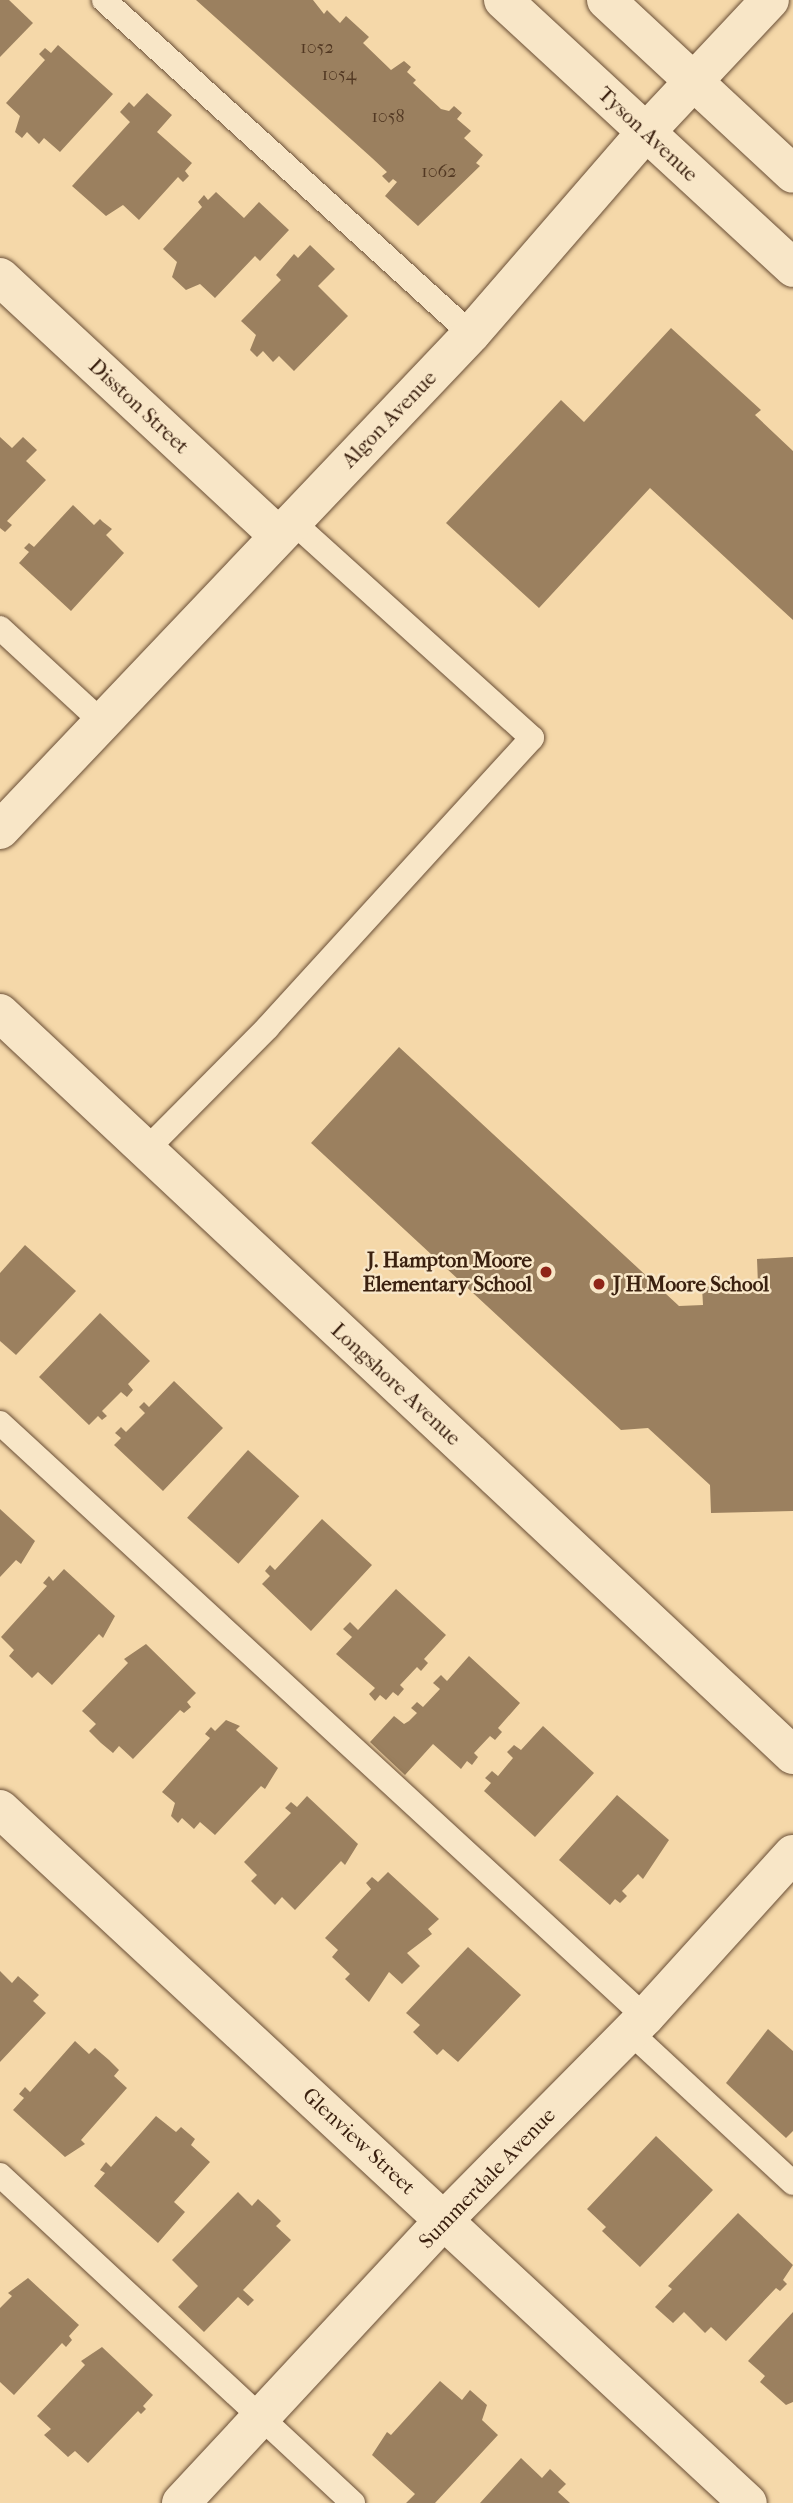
<!DOCTYPE html>
<html>
<head>
<meta charset="utf-8">
<style>
	body { margin:0 }
	#map { position:relative; width:793px; height:2503px; overflow:hidden; background:#f5d8a9; font-family:"IM FELL French Canon",serif }
	div>[style] { position:absolute }
	[style*='--x'] { left:calc(var(--x)*1px); top:calc(var(--y)*1px); width:calc(var(--w)*1px); rotate:calc(var(--a)*1deg) }
	.building>* { inset:0; background:#9b805f; transform-origin:0 0 }
	.roads { filter:drop-shadow(0 0 2px #694e36) drop-shadow(0 0 2px #694e36) }
	.lane>* { height:24px; margin:-12px; padding:0 12px; transform-origin:12px; border-radius:12px; background:#f8e6c7 }
	.street>* { height:38px; margin:-19px; padding:0 19px; transform-origin:19px; border-radius:19px; background:#f8e6c7 }
	.secondary>* { height:38px; margin:-19px; padding:0 19px; transform-origin:19px; border-radius:19px; background:#f8e6c7 }
	.dots>* { width:19px; height:19px; translate:-50% -50%; box-sizing:border-box; border:4px solid #f8e6c7; border-radius:50% }
	span { translate:-50% -50%; white-space:nowrap; text-align:center; line-height:1.15; -webkit-text-stroke:5px #f8e6c7; paint-order:stroke }
	.number-label { font-size:18px; color:#523823 }
	.number-label span { -webkit-text-stroke-width:0 }
	.street-label { font-size:21px; color:#3a200f }
	.poi-label { font-size:21px; color:#3a200f; font-weight:700 }
	.right { translate:-100% -50%; text-align:right }
	.left { translate:0 -50%; text-align:left }
</style>
</head>
<body>
<div id="map">
	<div class="building">
		<i style="clip-path:polygon(0 0,9px 0,33px 23px,0 57px)"></i>
		<i style="clip-path:polygon(196px 0,313px 0,324px 14px,327px 10px,340px 23px,346px 16px,369px 37px,363px 43px,391px 70px,404px 61px,411px 67px,407px 72px,416px 80px,413px 83px,441px 109px,449px 111px,454px 106px,462px 113px,457px 119px,471px 131px,464px 138px,483px 155px,476px 163px,480px 166px,418px 226px,385px 196px,397px 182px,393px 179px,389px 183px,382px 176px,387px 172px,372px 158px)"></i>
		<i style="clip-path:polygon(58px 45px,113px 94px,60px 152px,44px 138px,39px 144px,27px 132px,22px 138px,15px 132px,20px 116px,6px 103px,45px 60px,39px 54px,45px 48px,51px 53px)"></i>
		<i style="clip-path:polygon(147px 93px,172px 115px,157px 132px,192px 163px,185px 171px,189px 176px,183px 182px,178px 177px,139px 220px,123px 205px,106px 216px,72px 186px,130px 122px,120px 112px,129px 102px,134px 107px)"></i>
		<i style="clip-path:polygon(216px 192px,244px 218px,259px 202px,289px 230px,260px 261px,255px 256px,215px 298px,200px 284px,186px 290px,172px 277px,177px 262px,163px 249px,202px 207px,198px 202px,204px 195px,208px 200px)"></i>
		<i style="clip-path:polygon(310px 245px,335px 269px,318px 286px,348px 316px,294px 371px,279px 356px,273px 362px,263px 351px,257px 357px,250px 350px,256px 335px,241px 321px,281px 280px,276px 275px,294px 254px,298px 258px)"></i>
		<i style="clip-path:polygon(671px 328px,761px 410px,755px 415px,793px 451px,793px 620px,650px 488px,539px 608px,446px 523px,561px 400px,584px 422px)"></i>
		<i style="clip-path:polygon(0 437px,12px 448px,23px 437px,37px 450px,26px 461px,46px 480px,7px 521px,12px 525px,5px 532px,0 528px)"></i>
		<i style="clip-path:polygon(73px 505px,94px 525px,100px 519px,103px 522px,112px 529px,106px 535px,124px 553px,71px 611px,19px 563px,29px 552px,24px 548px,29px 543px,34px 547px)"></i>
		<i style="clip-path:polygon(399px 1047px,679px 1306px,703px 1305px,702px 1287px,758px 1285px,757px 1259px,793px 1257px,793px 1511px,711px 1513px,710px 1485px,648px 1428px,621px 1430px,311px 1143px)"></i>
		<i style="clip-path:polygon(25px 1245px,76px 1291px,16px 1355px,0 1341px,0 1273px)"></i>
		<i style="clip-path:polygon(100px 1313px,150px 1361px,128px 1384px,133px 1390px,127px 1397px,121px 1392px,102px 1411px,107px 1416px,102px 1420px,98px 1416px,89px 1425px,39px 1377px)"></i>
		<i style="clip-path:polygon(174px 1381px,223px 1428px,163px 1491px,114px 1445px,121px 1438px,115px 1433px,121px 1427px,126px 1432px,145px 1413px,139px 1407px,144px 1402px,149px 1407px)"></i>
		<i style="left:248px;top:1450px;width:69px;height:91px;rotate:42deg"></i>
		<i style="clip-path:polygon(0 1509px,35px 1541px,21px 1564px,16px 1560px,0 1577px)"></i>
		<i style="clip-path:polygon(322px 1519px,372px 1565px,311px 1631px,262px 1584px,270px 1576px,265px 1571px,270px 1565px,275px 1570px)"></i>
		<i style="clip-path:polygon(64px 1569px,115px 1616px,103px 1638px,99px 1634px,52px 1685px,38px 1672px,32px 1678px,9px 1656px,14px 1650px,1px 1637px,47px 1586px,43px 1583px,49px 1576px,53px 1581px)"></i>
		<i style="clip-path:polygon(396px 1589px,446px 1635px,424px 1659px,428px 1663px,421px 1671px,417px 1667px,400px 1685px,404px 1689px,398px 1696px,393px 1692px,386px 1700px,380px 1695px,375px 1701px,369px 1694px,375px 1688px,336px 1654px,352px 1637px,343px 1629px,350px 1622px,358px 1630px)"></i>
		<i style="clip-path:polygon(146px 1644px,196px 1693px,187px 1702px,191px 1707px,184px 1713px,180px 1710px,133px 1759px,119px 1746px,113px 1753px,101px 1743px,89px 1731px,96px 1724px,82px 1711px,128px 1663px,124px 1659px)"></i>
		<i style="clip-path:polygon(469px 1656px,520px 1703px,498px 1728px,502px 1732px,495px 1740px,490px 1736px,474px 1753px,478px 1757px,472px 1765px,467px 1761px,461px 1769px,433px 1744px,405px 1775px,370px 1742px,394px 1716px,404px 1724px,409px 1721px,417px 1713px,411px 1708px,417px 1702px,423px 1707px,440px 1689px,433px 1683px,441px 1675px,447px 1681px)"></i>
		<i style="clip-path:polygon(226px 1720px,240px 1726px,236px 1730px,278px 1768px,265px 1789px,261px 1786px,215px 1835px,200px 1822px,194px 1829px,182px 1818px,178px 1823px,171px 1816px,175px 1803px,162px 1792px,210px 1738px,205px 1734px,211px 1727px,215px 1731px)"></i>
		<i style="clip-path:polygon(543px 1726px,594px 1773px,535px 1837px,484px 1791px,491px 1783px,485px 1778px,492px 1771px,498px 1776px,513px 1758px,507px 1752px,514px 1745px,521px 1750px)"></i>
		<i style="clip-path:polygon(617px 1795px,669px 1840px,643px 1879px,638px 1874px,622px 1891px,627px 1896px,620px 1903px,615px 1899px,610px 1905px,559px 1860px)"></i>
		<i style="clip-path:polygon(307px 1796px,358px 1844px,345px 1865px,341px 1861px,295px 1910px,282px 1897px,275px 1905px,251px 1881px,257px 1875px,244px 1862px,291px 1813px,285px 1808px,291px 1802px,297px 1807px)"></i>
		<i style="clip-path:polygon(388px 1872px,439px 1919px,428px 1929px,432px 1934px,407px 1953px,420px 1966px,402px 1984px,389px 1972px,369px 2002px,345px 1979px,350px 1974px,332px 1957px,338px 1950px,325px 1938px,371px 1889px,366px 1883px,372px 1877px,378px 1882px)"></i>
		<i style="clip-path:polygon(468px 1947px,521px 1995px,458px 2062px,443px 2049px,437px 2055px,413px 2032px,420px 2025px,406px 2013px)"></i>
		<i style="clip-path:polygon(0 1971px,12px 1983px,18px 1976px,27px 1984px,39px 1995px,33px 2001px,46px 2013px,0 2062px)"></i>
		<i style="clip-path:polygon(768px 2029px,793px 2051px,793px 2131px,786px 2138px,726px 2083px)"></i>
		<i style="clip-path:polygon(75px 2041px,89px 2054px,95px 2048px,109px 2060px,119px 2070px,114px 2076px,127px 2088px,81px 2140px,85px 2144px,65px 2157px,13px 2110px,24px 2098px,19px 2094px,25px 2087px,30px 2092px)"></i>
		<i style="clip-path:polygon(156px 2116px,176px 2132px,181px 2127px,195px 2139px,191px 2145px,210px 2162px,174px 2202px,185px 2212px,158px 2243px,94px 2186px,105px 2173px,100px 2170px,106px 2162px,111px 2167px)"></i>
		<i style="clip-path:polygon(656px 2136px,713px 2190px,640px 2267px,602px 2231px,606px 2227px,587px 2209px)"></i>
		<i style="clip-path:polygon(238px 2192px,252px 2206px,258px 2199px,271px 2211px,281px 2221px,276px 2226px,291px 2240px,243px 2290px,254px 2300px,248px 2306px,238px 2297px,204px 2332px,178px 2307px,198px 2286px,172px 2260px)"></i>
		<i style="clip-path:polygon(738px 2213px,793px 2265px,783px 2280px,787px 2284px,780px 2291px,776px 2288px,726px 2341px,711px 2327px,705px 2333px,684px 2312px,673px 2323px,655px 2307px,672px 2289px,668px 2286px)"></i>
		<i style="clip-path:polygon(28px 2278px,79px 2325px,69px 2336px,72px 2340px,66px 2347px,62px 2343px,14px 2395px,0 2382px,0 2308px,12px 2296px,8px 2293px)"></i>
		<i style="clip-path:polygon(793px 2312px,793px 2402px,786px 2405px,760px 2382px,765px 2376px,748px 2361px)"></i>
		<i style="clip-path:polygon(102px 2347px,153px 2395px,143px 2406px,146px 2409px,141px 2414px,138px 2411px,88px 2463px,75px 2451px,68px 2457px,44px 2435px,51px 2429px,37px 2416px,85px 2365px,81px 2361px)"></i>
		<i style="clip-path:polygon(440px 2381px,462px 2400px,470px 2390px,487px 2405px,482px 2420px,498px 2435px,435px 2503px,406px 2503px,415px 2494px,372px 2455px,387px 2432px,391px 2435px)"></i>
		<i style="clip-path:polygon(521px 2458px,542px 2478px,550px 2469px,566px 2484px,558px 2492px,570px 2503px,480px 2503px)"></i>
	</div>
	<div class="roads">
		<div class="lane">
			<i style="--x:104;--y:0;--w:496;--a:42.3"></i>
			<i style="--x:0;--y:628;--w:139;--a:42.7"></i>
			<i style="--x:146;--y:1150;--w:172;--a:-45.2"></i>
			<i style="--x:267;--y:1028;--w:393;--a:-47.6"></i>
			<i style="--x:532;--y:738;--w:324;--a:-137.9"></i>
			<i style="--x:0;--y:1423;--w:877;--a:42.64"></i>
			<i style="--x:630;--y:2032;--w:222;--a:42.8"></i>
			<i style="--x:0;--y:2175;--w:482;--a:42.9"></i>
		</div>
		<div class="street">
			<i style="--x:0;--y:277;--w:379;--a:42.9"></i>
			<i style="--x:0;--y:1013;--w:1086;--a:43.1"></i>
			<i style="--x:0;--y:1809;--w:1020;--a:42.86"></i>
		</div>
		<div class="secondary">
			<i style="--x:503;--y:0;--w:395;--a:42.7"></i>
			<i style="--x:606;--y:0;--w:255;--a:42.9"></i>
			<i style="--x:0;--y:830;--w:684;--a:-46.48"></i>
			<i style="--x:471;--y:334;--w:267;--a:-49.1"></i>
			<i style="--x:646;--y:132;--w:181;--a:-46.8"></i>
			<i style="--x:181;--y:2503;--w:386;--a:-47.1"></i>
			<i style="--x:444;--y:2220;--w:286;--a:-45.3"></i>
			<i style="--x:645;--y:2017;--w:220;--a:-47.8"></i>
		</div>
	</div>
	<div class="dots">
		<i style="left:546px;top:1272px;background:#8f2418"></i>
		<i style="left:599px;top:1284px;background:#8f2418"></i>
	</div>
	<div class="number-label">
		<span style="left:317px;top:48px">1052</span>
		<span style="left:339px;top:75px">1054</span>
		<span style="left:388px;top:117px">1058</span>
		<span style="left:439px;top:172px">1062</span>
	</div>
	<div class="street-label">
		<span style="left:648px;top:134px;rotate:43deg">Tyson Avenue</span>
		<span style="left:139px;top:406px;rotate:43deg">Disston Street</span>
		<span style="left:389px;top:419px;rotate:-46deg">Algon Avenue</span>
		<span style="left:396px;top:1384px;rotate:43deg">Longshore Avenue</span>
		<span style="left:359px;top:2141px;rotate:43deg">Glenview Street</span>
		<span style="left:487px;top:2178px;rotate:-46deg">Summerdale Avenue</span>
	</div>
	<div class="poi-label">
		<span class="right" style="left:532px;top:1272px">J. Hampton Moore<br>Elementary School</span>
		<span class="left" style="left:613px;top:1284px">J H Moore School</span>
	</div>
</div>
</body>
</html>
